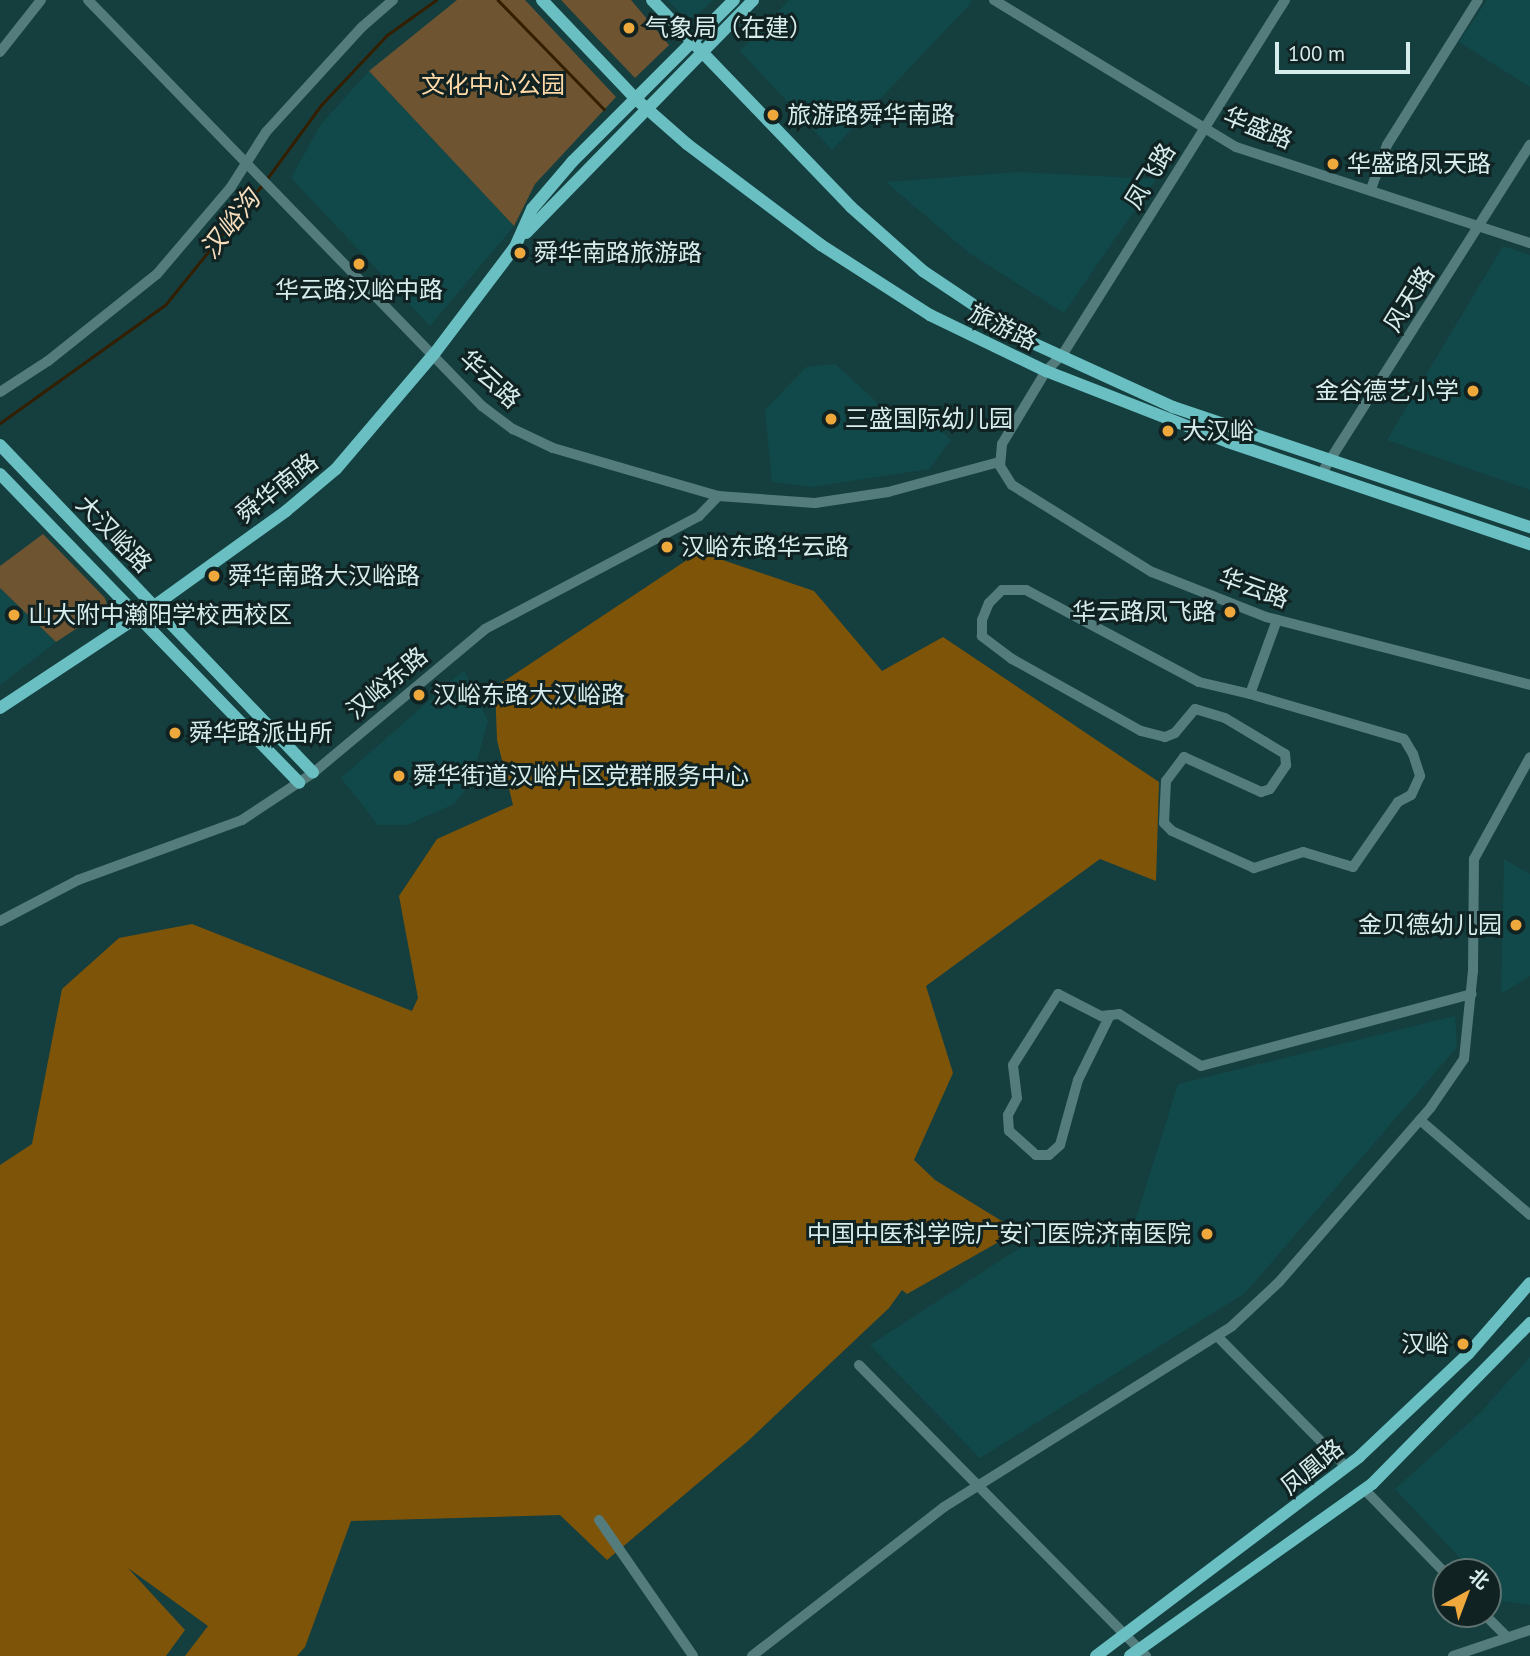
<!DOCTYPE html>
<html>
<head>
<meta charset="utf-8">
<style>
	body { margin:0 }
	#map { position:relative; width:1530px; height:1656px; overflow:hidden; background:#153e3f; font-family:"PT Sans","Noto Sans SC",sans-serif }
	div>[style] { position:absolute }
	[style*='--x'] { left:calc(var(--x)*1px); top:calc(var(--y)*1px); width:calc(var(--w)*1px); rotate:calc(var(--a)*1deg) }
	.built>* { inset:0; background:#11494a }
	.green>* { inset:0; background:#6e5431 }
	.forest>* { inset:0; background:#7e5409 }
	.stream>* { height:2.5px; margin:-1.25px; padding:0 1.25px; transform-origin:1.25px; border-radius:1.25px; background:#341e00 }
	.minor>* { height:10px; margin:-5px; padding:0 5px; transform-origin:5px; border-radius:5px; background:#547c7c }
	.major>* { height:12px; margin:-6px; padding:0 6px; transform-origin:6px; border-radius:6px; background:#69bfc1 }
	.dots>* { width:19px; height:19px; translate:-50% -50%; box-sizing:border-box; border:4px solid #122; border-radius:50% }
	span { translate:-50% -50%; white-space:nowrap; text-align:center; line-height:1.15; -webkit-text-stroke:6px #122; paint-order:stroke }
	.poi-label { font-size:24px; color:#d7eded }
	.left { translate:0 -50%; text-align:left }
	.right { translate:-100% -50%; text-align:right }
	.park-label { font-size:24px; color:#ffd9a7 }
	.street-label { font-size:24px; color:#d7eded }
	.water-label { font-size:26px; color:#f7debd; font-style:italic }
	.north { position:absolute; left:1432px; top:1558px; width:70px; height:70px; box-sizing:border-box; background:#122; border:2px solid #607373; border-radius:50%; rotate:41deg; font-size:19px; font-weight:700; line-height:28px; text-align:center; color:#d7eded }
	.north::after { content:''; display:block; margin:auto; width:24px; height:32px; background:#eea83c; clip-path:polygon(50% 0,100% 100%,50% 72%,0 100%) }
	.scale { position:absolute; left:1275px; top:42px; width:135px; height:32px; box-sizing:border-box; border:4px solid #d7eded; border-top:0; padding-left:9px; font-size:21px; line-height:24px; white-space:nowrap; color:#d7eded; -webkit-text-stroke:5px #122; paint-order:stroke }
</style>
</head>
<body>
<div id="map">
	<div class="built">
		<i style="clip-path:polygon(668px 0,713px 0,689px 23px)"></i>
		<i style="clip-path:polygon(789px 0,970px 0,972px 2px,832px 150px,740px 51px)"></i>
		<i style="clip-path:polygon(1487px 0,1530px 0,1530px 87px,1459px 42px)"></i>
		<i style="clip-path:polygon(369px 71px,514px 226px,430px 326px,291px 178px,321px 124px)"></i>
		<i style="clip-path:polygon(1018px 172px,1156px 179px,1064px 313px,969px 253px,886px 182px)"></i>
		<i style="clip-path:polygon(1503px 246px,1530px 255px,1530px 490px,1387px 440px)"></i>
		<i style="clip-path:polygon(835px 364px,904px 427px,920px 411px,951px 440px,929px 469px,812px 487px,772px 482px,765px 410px,806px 367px)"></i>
		<i style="clip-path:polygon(0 588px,56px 642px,0 685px)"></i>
		<i style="clip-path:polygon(464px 670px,488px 721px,471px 783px,454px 804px,407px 825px,378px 825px,341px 778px)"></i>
		<i style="clip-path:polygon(1504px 859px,1530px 874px,1530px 976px,1501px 994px)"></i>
		<i style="clip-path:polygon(1455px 1016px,1457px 1047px,1245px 1293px,980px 1458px,870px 1345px,1021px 1247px,1106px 1240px,1133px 1228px,1178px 1084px)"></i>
		<i style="clip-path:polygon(1530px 1357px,1530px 1605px,1501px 1601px,1488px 1588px,1488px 1572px,1473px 1572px,1395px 1489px,1481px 1412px)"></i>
	</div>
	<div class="green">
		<i style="clip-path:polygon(457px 0,525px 0,616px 97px,535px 184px,514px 226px,369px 71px)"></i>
		<i style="clip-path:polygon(561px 0,631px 0,669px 45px,635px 78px)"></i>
		<i style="clip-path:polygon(43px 534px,105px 598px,108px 608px,56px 642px,0 588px,0 566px)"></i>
	</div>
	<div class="forest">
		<i style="clip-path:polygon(699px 552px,814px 591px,882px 671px,943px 637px,1159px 782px,1156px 881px,1100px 859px,926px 986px,953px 1073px,914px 1160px,935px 1180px,1018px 1231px,907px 1294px,902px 1290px,889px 1308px,748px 1441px,607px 1560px,560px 1515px,351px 1521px,305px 1647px,297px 1656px,185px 1656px,208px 1626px,128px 1568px,185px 1630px,166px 1656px,0 1656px,0 1165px,32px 1144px,62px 989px,119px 938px,192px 924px,412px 1011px,418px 998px,399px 896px,437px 839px,513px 805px,497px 740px,495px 687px)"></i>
	</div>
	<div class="stream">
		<i style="--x:498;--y:0;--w:152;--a:45.8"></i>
		<i style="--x:266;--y:180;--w:93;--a:-53.7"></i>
		<i style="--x:321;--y:105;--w:96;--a:-46.7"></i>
		<i style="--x:387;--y:35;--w:60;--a:-35.5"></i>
		<i style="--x:0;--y:423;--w:204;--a:-35.6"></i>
		<i style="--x:166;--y:304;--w:153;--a:-51.1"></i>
	</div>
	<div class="minor">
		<i style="--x:88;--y:0;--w:566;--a:45.86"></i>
		<i style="--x:482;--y:406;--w:39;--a:37"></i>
		<i style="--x:513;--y:429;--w:44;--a:25.4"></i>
		<i style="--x:553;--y:448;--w:172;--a:16.2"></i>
		<i style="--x:718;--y:496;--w:97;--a:4.1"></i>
		<i style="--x:815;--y:503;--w:74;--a:-8.6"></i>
		<i style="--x:888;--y:492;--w:115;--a:-15.1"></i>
		<i style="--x:994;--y:0;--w:283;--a:31.3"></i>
		<i style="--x:1236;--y:147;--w:309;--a:18.1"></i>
		<i style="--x:1285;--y:0;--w:419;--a:122.1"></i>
		<i style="--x:1062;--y:355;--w:23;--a:135"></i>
		<i style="--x:1046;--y:371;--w:85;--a:121.1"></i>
		<i style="--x:1002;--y:444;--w:22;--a:95"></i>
		<i style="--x:1000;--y:466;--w:22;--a:58"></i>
		<i style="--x:1012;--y:485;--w:165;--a:31.9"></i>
		<i style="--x:1152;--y:572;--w:123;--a:21.5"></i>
		<i style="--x:1266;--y:617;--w:273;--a:14.4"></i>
		<i style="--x:0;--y:52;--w:66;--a:-51.7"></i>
		<i style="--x:1371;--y:189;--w:47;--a:-70"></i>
		<i style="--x:1387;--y:145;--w:171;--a:-57.9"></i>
		<i style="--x:0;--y:392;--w:57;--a:-32.9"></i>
		<i style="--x:48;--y:361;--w:139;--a:-38.6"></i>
		<i style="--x:157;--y:274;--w:114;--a:-49.6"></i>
		<i style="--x:231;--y:187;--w:65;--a:-57.5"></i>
		<i style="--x:266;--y:132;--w:142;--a:-47.6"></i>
		<i style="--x:362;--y:27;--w:41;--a:-41.1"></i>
		<i style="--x:1321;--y:474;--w:390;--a:-57.6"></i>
		<i style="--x:1250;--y:694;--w:160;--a:16.3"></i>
		<i style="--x:1404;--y:739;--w:17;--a:59"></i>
		<i style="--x:1413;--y:754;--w:23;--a:72"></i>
		<i style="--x:1420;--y:776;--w:21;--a:115"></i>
		<i style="--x:1411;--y:795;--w:15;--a:152"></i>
		<i style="--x:1398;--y:802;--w:79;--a:124.7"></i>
		<i style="--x:1353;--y:867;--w:52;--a:-163.3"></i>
		<i style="--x:1303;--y:852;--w:52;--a:161.9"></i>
		<i style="--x:1254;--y:868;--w:90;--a:-155.7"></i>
		<i style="--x:1172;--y:831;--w:11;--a:-135"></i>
		<i style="--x:1164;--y:823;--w:42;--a:-87.3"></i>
		<i style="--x:1166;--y:781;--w:30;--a:-53"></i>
		<i style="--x:1184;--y:757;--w:85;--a:24.4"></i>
		<i style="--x:1261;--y:792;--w:9;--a:-18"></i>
		<i style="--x:1270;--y:789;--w:29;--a:-56"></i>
		<i style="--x:1286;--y:765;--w:11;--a:-95"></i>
		<i style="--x:1285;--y:754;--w:70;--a:-149"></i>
		<i style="--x:1225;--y:718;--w:31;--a:-163"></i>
		<i style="--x:1195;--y:709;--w:31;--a:130"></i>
		<i style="--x:1175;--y:733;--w:11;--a:158"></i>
		<i style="--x:1165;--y:737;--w:25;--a:-166"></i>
		<i style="--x:1141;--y:731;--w:148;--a:-150.8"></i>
		<i style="--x:1012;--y:659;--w:38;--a:-143"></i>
		<i style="--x:982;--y:636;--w:16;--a:-90"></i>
		<i style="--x:982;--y:620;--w:18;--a:-68"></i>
		<i style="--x:989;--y:603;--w:18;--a:-45"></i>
		<i style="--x:1002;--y:590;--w:24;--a:0"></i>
		<i style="--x:1026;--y:590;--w:196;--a:28"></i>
		<i style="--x:1199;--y:682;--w:52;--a:13.2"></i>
		<i style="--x:1250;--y:694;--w:79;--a:-70"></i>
		<i style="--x:0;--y:921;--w:88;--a:-27.7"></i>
		<i style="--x:78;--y:880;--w:175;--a:-20.1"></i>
		<i style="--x:242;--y:820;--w:85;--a:-33.5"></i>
		<i style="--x:313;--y:773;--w:224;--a:-39.9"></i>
		<i style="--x:485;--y:629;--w:242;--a:-27.8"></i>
		<i style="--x:699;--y:516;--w:28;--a:-46"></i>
		<i style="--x:1110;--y:1015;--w:72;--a:116.2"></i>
		<i style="--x:1078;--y:1080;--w:67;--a:105.5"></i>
		<i style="--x:1060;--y:1145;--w:15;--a:138"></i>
		<i style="--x:1049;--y:1155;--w:13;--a:180"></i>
		<i style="--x:1036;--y:1155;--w:36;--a:-138"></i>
		<i style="--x:1009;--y:1131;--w:16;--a:-94"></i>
		<i style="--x:1008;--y:1115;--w:19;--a:-62"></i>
		<i style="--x:1017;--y:1098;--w:33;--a:-97"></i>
		<i style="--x:1013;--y:1065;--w:84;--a:-57.6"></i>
		<i style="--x:1058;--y:994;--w:48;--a:27.1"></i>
		<i style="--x:1101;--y:1016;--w:18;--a:-6"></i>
		<i style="--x:1119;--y:1014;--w:97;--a:32.4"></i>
		<i style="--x:1201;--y:1066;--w:280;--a:-14.9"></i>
		<i style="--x:1420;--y:1120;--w:145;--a:40.8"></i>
		<i style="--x:1217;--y:1336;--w:184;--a:45.4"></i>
		<i style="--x:859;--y:1365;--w:409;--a:45.4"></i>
		<i style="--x:1364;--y:1489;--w:118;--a:46"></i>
		<i style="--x:599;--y:1520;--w:165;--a:55.3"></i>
		<i style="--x:1484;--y:1614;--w:33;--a:45"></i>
		<i style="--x:752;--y:1656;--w:243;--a:-37.8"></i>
		<i style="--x:944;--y:1507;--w:340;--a:-32.1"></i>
		<i style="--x:1232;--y:1326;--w:64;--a:-43.1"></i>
		<i style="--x:1279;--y:1282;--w:232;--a:-49"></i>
		<i style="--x:1431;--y:1107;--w:58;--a:-55.5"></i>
		<i style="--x:1464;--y:1059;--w:88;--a:-84.2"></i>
		<i style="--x:1473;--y:971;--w:112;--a:-89.5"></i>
		<i style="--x:1474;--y:859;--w:116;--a:-61.2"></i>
		<i style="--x:1453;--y:1656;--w:81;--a:-18.7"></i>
	</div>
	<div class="major">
		<i style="--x:542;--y:0;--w:138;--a:46.5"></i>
		<i style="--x:637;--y:100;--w:67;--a:41.3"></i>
		<i style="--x:687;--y:144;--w:168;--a:37"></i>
		<i style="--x:821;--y:245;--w:130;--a:32.7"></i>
		<i style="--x:930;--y:315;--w:129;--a:25.8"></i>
		<i style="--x:1046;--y:371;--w:195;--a:21.3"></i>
		<i style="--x:1228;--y:442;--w:319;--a:18.7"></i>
		<i style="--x:652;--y:0;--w:287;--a:46.1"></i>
		<i style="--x:851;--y:207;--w:96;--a:41.6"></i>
		<i style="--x:923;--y:271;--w:124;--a:33.8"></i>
		<i style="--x:1026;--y:340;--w:162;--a:24.5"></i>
		<i style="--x:1173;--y:407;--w:377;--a:18.6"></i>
		<i style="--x:526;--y:233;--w:325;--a:-45.7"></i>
		<i style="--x:0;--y:445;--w:453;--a:46.3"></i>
		<i style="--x:0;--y:474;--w:430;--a:45.9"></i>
		<i style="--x:0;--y:708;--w:185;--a:-33.5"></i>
		<i style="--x:154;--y:606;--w:163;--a:-35.7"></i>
		<i style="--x:286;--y:511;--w:65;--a:-40"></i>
		<i style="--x:336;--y:469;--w:151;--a:-49.6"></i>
		<i style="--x:434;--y:354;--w:134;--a:-52.9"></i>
		<i style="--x:515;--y:247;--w:42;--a:-65.9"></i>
		<i style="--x:532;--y:209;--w:62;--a:-49.6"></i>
		<i style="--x:572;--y:162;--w:229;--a:-45"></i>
		<i style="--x:1096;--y:1656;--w:330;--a:-37.1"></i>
		<i style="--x:1359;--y:1457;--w:150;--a:-43.4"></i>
		<i style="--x:1468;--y:1354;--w:94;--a:-48.9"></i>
		<i style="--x:1130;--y:1656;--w:297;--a:-35.4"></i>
		<i style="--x:1372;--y:1484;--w:226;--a:-45.5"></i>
	</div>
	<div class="dots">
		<i style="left:629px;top:28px;background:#eea83c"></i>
		<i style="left:773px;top:115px;background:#eea83c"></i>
		<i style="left:1333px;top:164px;background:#eea83c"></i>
		<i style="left:520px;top:253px;background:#eea83c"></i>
		<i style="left:359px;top:264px;background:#eea83c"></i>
		<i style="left:1473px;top:391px;background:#eea83c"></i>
		<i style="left:831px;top:419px;background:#eea83c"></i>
		<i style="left:1168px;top:431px;background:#eea83c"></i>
		<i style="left:667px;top:547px;background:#eea83c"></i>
		<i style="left:214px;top:576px;background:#eea83c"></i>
		<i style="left:1230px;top:612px;background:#eea83c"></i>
		<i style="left:14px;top:615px;background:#eea83c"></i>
		<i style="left:419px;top:695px;background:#eea83c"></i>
		<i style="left:175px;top:733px;background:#eea83c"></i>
		<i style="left:399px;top:776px;background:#eea83c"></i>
		<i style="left:1516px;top:925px;background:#eea83c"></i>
		<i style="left:1207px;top:1234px;background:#eea83c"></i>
		<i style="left:1463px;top:1344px;background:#eea83c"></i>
	</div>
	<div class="poi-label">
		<span class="left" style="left:645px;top:28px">气象局（在建）</span>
		<span class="left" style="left:787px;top:115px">旅游路舜华南路</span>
		<span class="left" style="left:1347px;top:164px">华盛路凤天路</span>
		<span class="left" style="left:534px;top:253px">舜华南路旅游路</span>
		<span style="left:359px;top:290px">华云路汉峪中路</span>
		<span class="right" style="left:1459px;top:391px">金谷德艺小学</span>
		<span class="left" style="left:845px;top:419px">三盛国际幼儿园</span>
		<span class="left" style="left:1182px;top:431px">大汉峪</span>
		<span class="left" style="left:681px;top:547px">汉峪东路华云路</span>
		<span class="left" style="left:228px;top:576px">舜华南路大汉峪路</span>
		<span class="right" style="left:1216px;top:612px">华云路凤飞路</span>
		<span class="left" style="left:28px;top:615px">山大附中瀚阳学校西校区</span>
		<span class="left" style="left:433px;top:695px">汉峪东路大汉峪路</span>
		<span class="left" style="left:189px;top:733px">舜华路派出所</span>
		<span class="left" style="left:413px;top:776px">舜华街道汉峪片区党群服务中心</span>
		<span class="right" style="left:1502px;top:925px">金贝德幼儿园</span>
		<span class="right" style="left:1191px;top:1234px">中国中医科学院广安门医院济南医院</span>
		<span class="right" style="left:1449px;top:1344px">汉峪</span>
	</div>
	<div class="park-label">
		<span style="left:493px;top:85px">文化中心公园</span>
	</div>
	<div class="street-label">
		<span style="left:1258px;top:128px;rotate:22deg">华盛路</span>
		<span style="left:1150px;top:176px;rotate:-58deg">凤飞路</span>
		<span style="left:1409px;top:299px;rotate:-58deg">风天路</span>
		<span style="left:1003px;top:327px;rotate:26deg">旅游路</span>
		<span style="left:490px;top:379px;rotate:43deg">华云路</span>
		<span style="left:277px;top:488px;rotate:-38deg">舜华南路</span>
		<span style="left:114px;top:534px;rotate:46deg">大汉峪路</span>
		<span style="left:1254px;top:588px;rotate:20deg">华云路</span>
		<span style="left:387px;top:683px;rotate:-40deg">汉峪东路</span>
		<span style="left:1312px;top:1467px;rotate:-39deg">凤凰路</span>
	</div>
	<div class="water-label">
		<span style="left:230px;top:224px;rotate:-52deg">汉峪沟</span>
	</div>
	<div class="north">北</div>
	<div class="scale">100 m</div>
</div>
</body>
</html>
